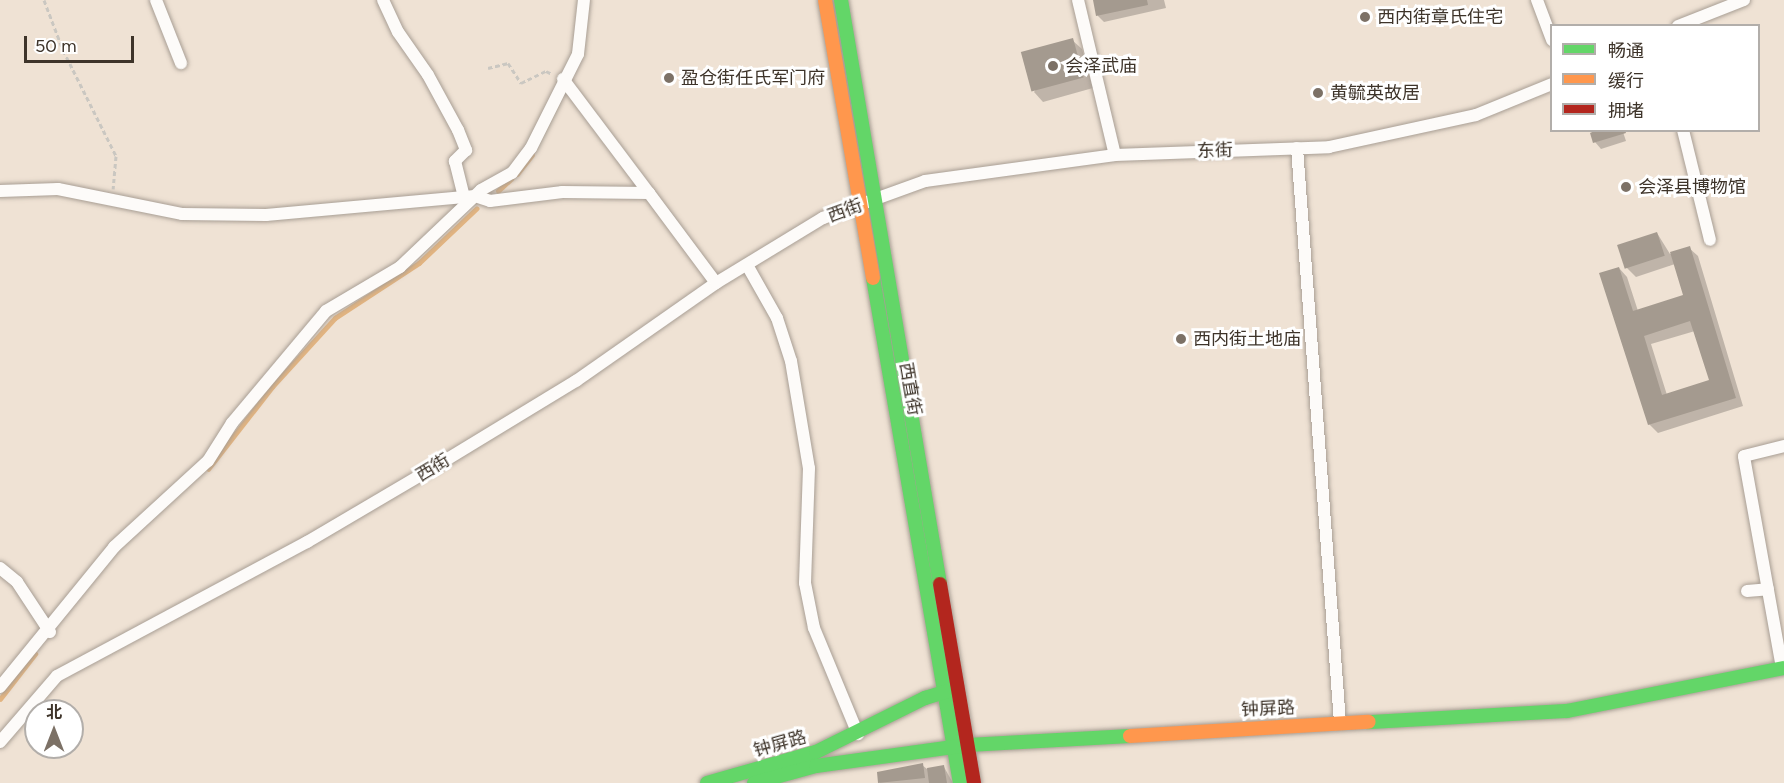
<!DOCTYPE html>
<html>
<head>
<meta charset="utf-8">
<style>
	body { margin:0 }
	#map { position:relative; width:1784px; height:783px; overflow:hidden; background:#efe2d4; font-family:Figtree,"Noto Sans SC",sans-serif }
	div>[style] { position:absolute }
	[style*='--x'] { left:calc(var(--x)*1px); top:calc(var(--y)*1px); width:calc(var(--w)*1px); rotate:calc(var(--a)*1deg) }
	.shadow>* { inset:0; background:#0003 }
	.stream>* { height:4.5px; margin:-2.25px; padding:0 2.25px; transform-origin:2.25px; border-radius:2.25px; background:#e2b481 }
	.building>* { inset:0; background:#a49a8f; transform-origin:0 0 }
	.path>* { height:3px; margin-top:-1.5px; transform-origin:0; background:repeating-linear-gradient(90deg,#cac7c1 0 4.5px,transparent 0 7.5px) }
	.roads { filter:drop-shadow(0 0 2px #a89e94) drop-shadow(0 0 2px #a89e94) }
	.street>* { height:12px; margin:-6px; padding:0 6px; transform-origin:6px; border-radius:6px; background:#fdfbf9 }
	.fast>* { height:14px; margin:-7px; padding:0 7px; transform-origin:7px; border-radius:7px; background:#63d668 }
	.slow>* { height:14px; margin:-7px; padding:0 7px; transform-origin:7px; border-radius:7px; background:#ff974d }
	.jam>* { height:14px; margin:-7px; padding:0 7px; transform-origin:7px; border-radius:7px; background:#b3261e }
	.dots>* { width:16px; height:16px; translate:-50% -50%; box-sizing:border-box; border:3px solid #fff; border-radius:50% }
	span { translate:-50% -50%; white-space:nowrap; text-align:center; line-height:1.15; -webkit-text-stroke:6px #fff; paint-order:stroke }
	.poi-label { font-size:18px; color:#3e342a }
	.left { translate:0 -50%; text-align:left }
	.street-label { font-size:18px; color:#3e342a }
	.legend { position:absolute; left:1550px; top:24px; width:210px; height:108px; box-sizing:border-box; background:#fff; border:2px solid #b2aeaa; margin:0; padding:8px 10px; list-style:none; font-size:18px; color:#3e342a }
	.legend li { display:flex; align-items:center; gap:12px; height:30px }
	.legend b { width:30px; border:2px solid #b2aeaa }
	.north { position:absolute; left:24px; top:699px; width:60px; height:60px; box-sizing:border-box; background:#fff; border:2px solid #b2aeaa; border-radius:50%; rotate:0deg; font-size:16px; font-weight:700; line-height:24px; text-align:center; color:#3e342a }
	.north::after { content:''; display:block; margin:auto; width:21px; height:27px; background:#7c7166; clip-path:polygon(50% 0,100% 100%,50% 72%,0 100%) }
	.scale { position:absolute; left:24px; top:36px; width:110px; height:27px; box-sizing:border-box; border:3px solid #3e342a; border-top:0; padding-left:8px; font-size:18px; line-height:21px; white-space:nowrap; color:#3e342a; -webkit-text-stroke:4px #fff; paint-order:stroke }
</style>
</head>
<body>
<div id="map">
	<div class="shadow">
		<i style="clip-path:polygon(1094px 0,1164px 0,1166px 8px,1104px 22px,1098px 16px)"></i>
		<i style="clip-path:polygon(1072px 40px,1082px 49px,1093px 88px,1043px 102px,1034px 92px)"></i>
		<i style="clip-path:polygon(1623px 132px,1626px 141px,1601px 149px,1595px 142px)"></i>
		<i style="clip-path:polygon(evenodd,1657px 233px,1670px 254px,1689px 248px,1698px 256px,1743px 406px,1658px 433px,1649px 424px,1619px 268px,1627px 277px,1638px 311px,1685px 296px,1675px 264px,1636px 277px,1626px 267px,1657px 233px,1695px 331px,1711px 381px,1667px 395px,1651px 344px,1695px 331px)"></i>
		<i style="clip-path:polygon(922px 765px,927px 769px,944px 767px,953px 783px,880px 783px,878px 773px)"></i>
	</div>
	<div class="stream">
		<i style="--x:517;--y:174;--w:24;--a:-52"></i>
		<i style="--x:498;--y:191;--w:18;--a:-43"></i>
		<i style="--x:208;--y:469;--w:104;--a:-52"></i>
		<i style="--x:272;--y:387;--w:93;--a:-47.6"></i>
		<i style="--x:335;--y:318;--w:100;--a:-33.2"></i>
		<i style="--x:419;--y:263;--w:79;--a:-43.5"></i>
		<i style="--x:0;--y:699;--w:57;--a:-52.1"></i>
	</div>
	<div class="building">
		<i style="clip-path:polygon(1093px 0,1147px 0,1148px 5px,1096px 16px)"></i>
		<i style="left:1073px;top:38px;width:41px;height:54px;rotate:75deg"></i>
		<i style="clip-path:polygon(1597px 130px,1625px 130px,1626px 133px,1593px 143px,1590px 133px)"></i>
		<i style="left:1657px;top:232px;width:25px;height:42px;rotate:72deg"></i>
		<i style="clip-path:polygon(evenodd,1690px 246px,1736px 398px,1648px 425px,1599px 273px,1619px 267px,1633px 311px,1683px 295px,1670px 252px,1690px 246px,1690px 321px,1709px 380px,1662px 395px,1644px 336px,1690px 321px)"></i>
		<i style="clip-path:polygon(923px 763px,925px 778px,878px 783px,877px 772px)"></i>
		<i style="clip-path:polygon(944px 765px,947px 783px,929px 783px,927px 768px)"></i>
	</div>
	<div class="path">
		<i style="--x:44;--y:0;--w:53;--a:69.2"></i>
		<i style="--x:63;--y:50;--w:119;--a:63.4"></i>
		<i style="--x:116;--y:156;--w:33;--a:95"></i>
		<i style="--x:488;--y:68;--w:21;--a:-14"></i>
		<i style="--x:508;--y:63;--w:24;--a:57"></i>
		<i style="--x:521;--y:83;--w:28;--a:-26"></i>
		<i style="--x:546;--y:71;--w:7;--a:27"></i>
	</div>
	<div class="roads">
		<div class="street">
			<i style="--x:156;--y:0;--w:68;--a:68.4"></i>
			<i style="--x:383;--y:0;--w:35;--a:65"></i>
			<i style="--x:398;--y:32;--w:52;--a:55.1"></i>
			<i style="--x:428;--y:75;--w:63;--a:61.4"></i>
			<i style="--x:458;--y:130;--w:22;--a:68"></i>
			<i style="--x:466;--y:150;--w:16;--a:135"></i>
			<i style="--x:455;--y:161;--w:37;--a:76"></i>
			<i style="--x:1078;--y:0;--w:159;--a:76.6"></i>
			<i style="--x:1537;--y:0;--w:43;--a:69.4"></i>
			<i style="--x:1678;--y:26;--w:71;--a:-21.5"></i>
			<i style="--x:563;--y:79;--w:143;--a:53"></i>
			<i style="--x:1683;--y:130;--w:113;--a:76.2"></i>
			<i style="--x:1297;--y:148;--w:576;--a:85.72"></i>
			<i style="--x:0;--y:191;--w:58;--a:-2"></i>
			<i style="--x:58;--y:189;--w:126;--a:11.4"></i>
			<i style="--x:182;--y:214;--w:84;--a:0.7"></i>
			<i style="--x:266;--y:215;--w:210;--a:-5.2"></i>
			<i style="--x:475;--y:196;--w:16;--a:18"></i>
			<i style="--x:490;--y:201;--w:73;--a:-7.1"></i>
			<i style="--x:562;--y:192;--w:87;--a:0.7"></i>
			<i style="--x:649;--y:193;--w:112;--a:53.3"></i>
			<i style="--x:747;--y:265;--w:61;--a:60.5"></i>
			<i style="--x:777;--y:318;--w:45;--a:72"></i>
			<i style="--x:791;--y:361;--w:109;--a:80.5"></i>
			<i style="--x:809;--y:468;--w:115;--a:92"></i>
			<i style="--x:805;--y:583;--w:46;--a:78.7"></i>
			<i style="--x:814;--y:628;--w:115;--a:67.5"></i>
			<i style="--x:0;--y:568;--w:22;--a:39"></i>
			<i style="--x:17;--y:582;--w:60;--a:56.6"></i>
			<i style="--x:1747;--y:591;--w:21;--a:-5"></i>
			<i style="--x:1782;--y:668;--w:215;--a:-100.2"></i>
			<i style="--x:1744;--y:456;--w:41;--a:-14"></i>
			<i style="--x:0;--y:687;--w:181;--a:-50.8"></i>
			<i style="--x:114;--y:547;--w:127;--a:-42.5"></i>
			<i style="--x:208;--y:461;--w:45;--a:-57.7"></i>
			<i style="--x:232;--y:423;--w:146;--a:-50"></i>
			<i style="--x:326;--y:311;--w:86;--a:-30.7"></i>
			<i style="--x:400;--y:267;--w:112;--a:-43.5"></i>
			<i style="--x:481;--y:190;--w:35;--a:-29"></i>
			<i style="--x:512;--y:173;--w:31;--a:-53"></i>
			<i style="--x:531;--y:148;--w:105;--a:-63.4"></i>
			<i style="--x:578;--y:54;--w:54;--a:-83.7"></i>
			<i style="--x:0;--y:742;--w:87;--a:-49.2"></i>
			<i style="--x:57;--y:676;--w:284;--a:-28.2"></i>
			<i style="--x:307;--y:542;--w:150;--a:-30.5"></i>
			<i style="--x:436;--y:466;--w:164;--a:-31.3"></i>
			<i style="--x:576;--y:381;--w:171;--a:-35"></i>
			<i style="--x:716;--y:283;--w:125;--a:-31.3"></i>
			<i style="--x:823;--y:218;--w:109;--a:-19.9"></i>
			<i style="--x:925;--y:181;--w:192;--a:-7.8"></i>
			<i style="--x:1115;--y:155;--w:214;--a:-2.1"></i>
			<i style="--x:1329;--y:147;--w:150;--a:-12.3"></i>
			<i style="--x:1476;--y:115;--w:82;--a:-22.2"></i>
		</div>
		<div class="fast">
			<i style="--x:841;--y:0;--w:592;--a:80.38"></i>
			<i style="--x:873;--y:278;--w:512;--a:80.23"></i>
			<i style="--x:1369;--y:722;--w:198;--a:-3.2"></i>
			<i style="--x:1567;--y:711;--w:221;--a:-11.2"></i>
			<i style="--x:707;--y:783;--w:113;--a:-15.9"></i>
			<i style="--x:816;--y:752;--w:122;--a:-26.4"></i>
			<i style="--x:925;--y:698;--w:31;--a:-17"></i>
			<i style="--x:754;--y:783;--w:64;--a:-15.3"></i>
			<i style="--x:816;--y:766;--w:153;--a:-7.9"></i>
			<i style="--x:968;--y:745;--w:162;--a:-3.2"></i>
		</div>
		<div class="slow">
			<i style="--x:825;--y:0;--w:282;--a:80.2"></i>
			<i style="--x:1130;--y:736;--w:239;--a:-3.4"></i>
		</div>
		<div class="jam">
			<i style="--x:940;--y:584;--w:202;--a:80.3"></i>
		</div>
	</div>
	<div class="dots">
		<i style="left:1365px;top:17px;background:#7c7166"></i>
		<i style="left:1053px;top:66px;background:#7c7166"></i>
		<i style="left:669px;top:78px;background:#7c7166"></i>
		<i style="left:1318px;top:93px;background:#7c7166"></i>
		<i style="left:1626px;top:187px;background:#7c7166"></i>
		<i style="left:1181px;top:339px;background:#7c7166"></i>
	</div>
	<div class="poi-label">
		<span class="left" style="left:1377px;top:17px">西内街章氏住宅</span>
		<span class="left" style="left:1065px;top:66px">会泽武庙</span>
		<span class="left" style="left:681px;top:78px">盈仓街任氏军门府</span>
		<span class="left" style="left:1330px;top:93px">黄毓英故居</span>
		<span class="left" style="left:1638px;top:187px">会泽县博物馆</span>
		<span class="left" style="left:1193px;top:339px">西内街土地庙</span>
	</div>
	<div class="street-label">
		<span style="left:1215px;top:151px;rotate:-2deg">东街</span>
		<span style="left:845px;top:211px;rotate:-20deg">西街</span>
		<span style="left:910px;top:389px;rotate:80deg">西直街</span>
		<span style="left:433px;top:468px;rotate:-31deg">西街</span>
		<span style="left:1268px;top:709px;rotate:-3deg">钟屏路</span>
		<span style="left:780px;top:744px;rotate:-16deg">钟屏路</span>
	</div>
	<ul class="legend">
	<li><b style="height:8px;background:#63d668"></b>畅通</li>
	<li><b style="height:8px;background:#ff974d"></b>缓行</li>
	<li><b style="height:8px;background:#b3261e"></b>拥堵</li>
	</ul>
	<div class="north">北</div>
	<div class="scale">50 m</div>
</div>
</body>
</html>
